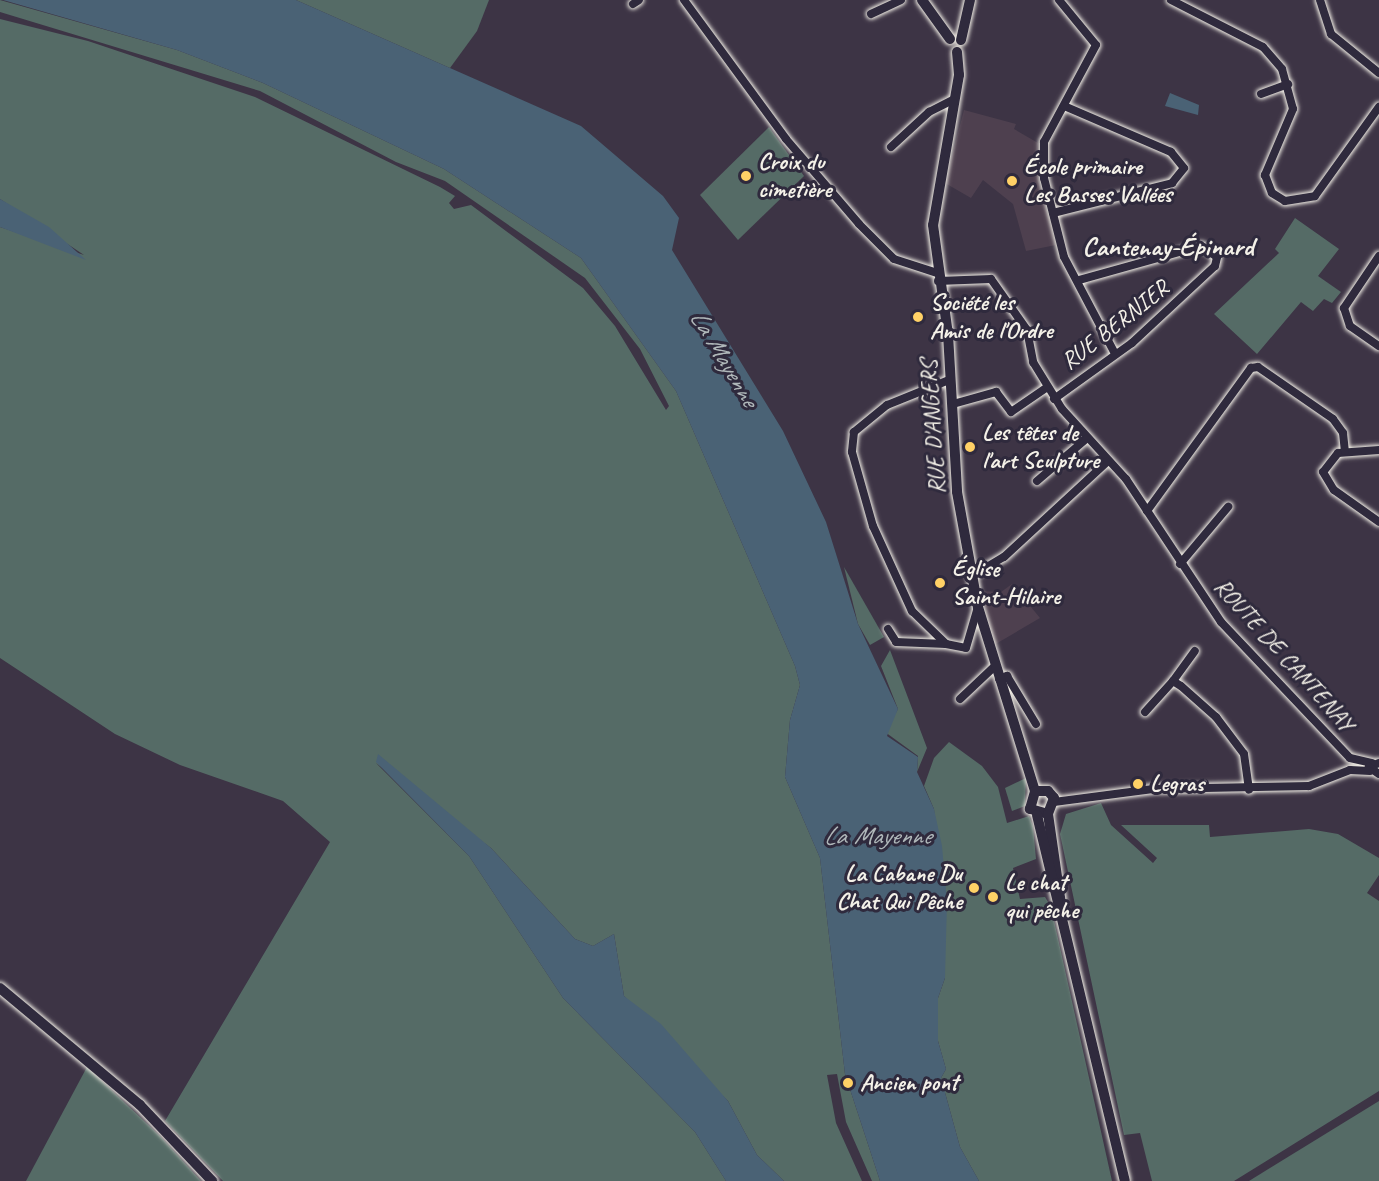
<!DOCTYPE html>
<html>
<head>
<meta charset="utf-8">
<style>
	body { margin:0 }
	#map { position:relative; width:1379px; height:1181px; overflow:hidden; background:#3d3445; font-family:Caveat,sans-serif }
	div>[style] { position:absolute }
	[style*='--x'] { left:calc(var(--x)*1px); top:calc(var(--y)*1px); width:calc(var(--w)*1px); rotate:calc(var(--a)*1deg) }
	.built>* { inset:0; background:#4e404f }
	.green>* { inset:0; background:#556b66 }
	.water>* { inset:0; background:#4a6275 }
	.roads { filter:drop-shadow(0 0 2px #f4f1e8) drop-shadow(0 0 2px #f4f1e8) }
	.street>* { height:8px; margin:-4px; padding:0 4px; transform-origin:4px; border-radius:4px; background:#2f2a3d }
	.secondary>* { height:10px; margin:-5px; padding:0 5px; transform-origin:5px; border-radius:5px; background:#2f2a3d }
	.dots>* { width:16px; height:16px; translate:-50% -50%; box-sizing:border-box; border:3px solid #2f2a3d; border-radius:50% }
	span { translate:-50% -50%; white-space:nowrap; text-align:center; line-height:1.15; -webkit-text-stroke:6px #2f2a3d; paint-order:stroke }
	.poi-label { font-size:24px; color:#f4f1e8; font-weight:700 }
	.left { translate:0 -50%; text-align:left }
	.right { translate:-100% -50%; text-align:right }
	.street-label { font-size:24px; color:#f4f1e8 }
	.water-label { font-size:26px; color:#b0b8ba; font-style:italic }
	.quarter-label { font-size:27px; color:#f4f1e8; font-weight:700 }
</style>
</head>
<body>
<div id="map">
	<div class="built">
		<i style="clip-path:polygon(964px 110px,1016px 124px,1014px 129px,1038px 143px,1035px 166px,1056px 245px,1026px 251px,1013px 204px,983px 180px,971px 198px,945px 183px)"></i>
		<i style="clip-path:polygon(1012px 584px,1040px 618px,994px 645px,981px 591px,1001px 592px)"></i>
	</div>
	<div class="green">
		<i style="clip-path:polygon(0 0,177px 50px,263px 83px,444px 169px,581px 258px,676px 391px,795px 666px,800px 685px,790px 720px,785px 777px,820px 858px,845px 1074px,880px 1181px,872px 1181px,846px 1122px,837px 1074px,827px 1075px,836px 1123px,862px 1181px,784px 1181px,757px 1155px,728px 1101px,624px 996px,614px 934px,593px 946px,575px 939px,491px 848px,376px 763px,469px 856px,563px 998px,695px 1132px,726px 1181px,223px 1181px,165px 1121px,330px 842px,283px 801px,180px 765px,115px 734px,0 658px,0 227px,84px 255px,0 199px,0 19px,88px 41px,255px 97px,440px 187px,455px 196px,449px 203px,454px 209px,471px 205px,583px 288px,615px 326px,666px 410px,669px 406px,640px 349px,585px 278px,445px 181px,396px 162px,260px 91px,0 12px)"></i>
		<i style="clip-path:polygon(296px 0,489px 0,477px 31px,450px 68px)"></i>
		<i style="clip-path:polygon(769px 127px,804px 176px,738px 240px,700px 195px)"></i>
		<i style="clip-path:polygon(1295px 218px,1339px 249px,1318px 276px,1341px 292px,1332px 303px,1324px 299px,1313px 311px,1301px 302px,1257px 354px,1214px 314px,1279px 253px,1275px 249px)"></i>
		<i style="clip-path:polygon(844px 567px,884px 637px,870px 645px,858px 624px)"></i>
		<i style="clip-path:polygon(890px 650px,927px 748px,917px 772px,918px 756px,885px 732px,898px 709px,881px 666px)"></i>
		<i style="clip-path:polygon(949px 742px,982px 766px,998px 787px,1007px 823px,1029px 816px,1033px 826px,1036px 859px,1013px 868px,1020px 899px,1045px 897px,1051px 907px,1112px 1181px,979px 1181px,960px 1147px,941px 1078px,946px 1069px,938px 1041px,938px 998px,945px 978px,934px 809px,924px 786px,934px 758px)"></i>
		<i style="clip-path:polygon(1026px 778px,1025px 806px,1012px 811px,1005px 788px)"></i>
		<i style="clip-path:polygon(1101px 803px,1111px 825px,1153px 863px,1157px 858px,1121px 825px,1209px 825px,1210px 837px,1309px 829px,1338px 834px,1379px 858px,1379px 875px,1367px 893px,1379px 901px,1379px 1091px,1234px 1181px,1152px 1181px,1140px 1133px,1124px 1135px,1060px 834px,1066px 814px)"></i>
		<i style="clip-path:polygon(87px 1067px,160px 1136px,201px 1181px,26px 1181px)"></i>
		<i style="clip-path:polygon(1379px 1101px,1379px 1181px,1249px 1181px)"></i>
	</div>
	<div class="water">
		<i style="clip-path:polygon(3px 0,296px 0,581px 126px,663px 196px,679px 218px,672px 250px,783px 431px,826px 522px,858px 624px,898px 709px,887px 736px,918px 757px,917px 772px,934px 809px,942px 846px,947px 902px,945px 978px,938px 998px,938px 1041px,946px 1069px,941px 1078px,960px 1147px,979px 1181px,880px 1181px,845px 1074px,820px 858px,785px 777px,790px 720px,800px 685px,795px 666px,676px 391px,581px 258px,444px 169px,263px 83px,177px 50px)"></i>
		<i style="clip-path:polygon(1170px 93px,1199px 105px,1198px 115px,1165px 106px)"></i>
		<i style="clip-path:polygon(0 199px,49px 227px,86px 260px,0 227px)"></i>
		<i style="clip-path:polygon(378px 754px,491px 848px,575px 939px,593px 946px,614px 934px,624px 996px,661px 1024px,728px 1101px,757px 1155px,784px 1181px,726px 1181px,695px 1132px,563px 998px,469px 856px,376px 762px)"></i>
	</div>
	<div class="roads">
		<div class="street">
			<i style="--x:684;--y:0;--w:172;--a:53.7"></i>
			<i style="--x:786;--y:139;--w:112;--a:49.3"></i>
			<i style="--x:859;--y:224;--w:49;--a:45"></i>
			<i style="--x:894;--y:259;--w:45;--a:18"></i>
			<i style="--x:1059;--y:0;--w:58;--a:50.6"></i>
			<i style="--x:1096;--y:45;--w:110;--a:118.2"></i>
			<i style="--x:1044;--y:142;--w:36;--a:90"></i>
			<i style="--x:1044;--y:178;--w:81;--a:75.8"></i>
			<i style="--x:1064;--y:257;--w:107;--a:62.2"></i>
			<i style="--x:1171;--y:0;--w:103;--a:27.1"></i>
			<i style="--x:1263;--y:47;--w:29;--a:49"></i>
			<i style="--x:1282;--y:69;--w:41;--a:74.6"></i>
			<i style="--x:1293;--y:109;--w:72;--a:113"></i>
			<i style="--x:1265;--y:175;--w:19;--a:69"></i>
			<i style="--x:1272;--y:193;--w:15;--a:32"></i>
			<i style="--x:1285;--y:201;--w:30;--a:-9"></i>
			<i style="--x:1315;--y:196;--w:110;--a:-54.3"></i>
			<i style="--x:1320;--y:0;--w:36;--a:72"></i>
			<i style="--x:1331;--y:34;--w:62;--a:39.1"></i>
			<i style="--x:633;--y:4;--w:7;--a:-34"></i>
			<i style="--x:871;--y:14;--w:33;--a:-25"></i>
			<i style="--x:1261;--y:94;--w:29;--a:-20"></i>
			<i style="--x:891;--y:147;--w:52;--a:-42.6"></i>
			<i style="--x:929;--y:112;--w:29;--a:-27"></i>
			<i style="--x:1053;--y:213;--w:123;--a:-14.1"></i>
			<i style="--x:1172;--y:183;--w:19;--a:-51"></i>
			<i style="--x:1184;--y:168;--w:21;--a:-129"></i>
			<i style="--x:1171;--y:152;--w:116;--a:-156.7"></i>
			<i style="--x:1379;--y:256;--w:63;--a:123.9"></i>
			<i style="--x:1344;--y:308;--w:19;--a:72"></i>
			<i style="--x:1350;--y:326;--w:35;--a:35"></i>
			<i style="--x:938;--y:281;--w:53;--a:-2.2"></i>
			<i style="--x:991;--y:279;--w:62;--a:54.8"></i>
			<i style="--x:1027;--y:330;--w:33;--a:79"></i>
			<i style="--x:1033;--y:362;--w:55;--a:58.3"></i>
			<i style="--x:1062;--y:409;--w:95;--a:47.6"></i>
			<i style="--x:1126;--y:479;--w:172;--a:56.4"></i>
			<i style="--x:1221;--y:622;--w:187;--a:46.5"></i>
			<i style="--x:949;--y:380;--w:67;--a:158"></i>
			<i style="--x:887;--y:405;--w:43;--a:140.7"></i>
			<i style="--x:854;--y:432;--w:20;--a:96"></i>
			<i style="--x:852;--y:452;--w:77;--a:74.2"></i>
			<i style="--x:873;--y:526;--w:94;--a:65.4"></i>
			<i style="--x:912;--y:611;--w:47;--a:44.1"></i>
			<i style="--x:946;--y:644;--w:20;--a:11"></i>
			<i style="--x:966;--y:648;--w:43;--a:-73.7"></i>
			<i style="--x:1054;--y:399;--w:96;--a:-35.7"></i>
			<i style="--x:1132;--y:343;--w:113;--a:-42.9"></i>
			<i style="--x:1215;--y:266;--w:9;--a:-77"></i>
			<i style="--x:1217;--y:257;--w:19;--a:-145"></i>
			<i style="--x:1201;--y:246;--w:127;--a:164.4"></i>
			<i style="--x:953;--y:404;--w:45;--a:-15.6"></i>
			<i style="--x:996;--y:392;--w:25;--a:53"></i>
			<i style="--x:1011;--y:412;--w:42;--a:-34.4"></i>
			<i style="--x:1379;--y:450;--w:41;--a:175.8"></i>
			<i style="--x:1338;--y:453;--w:24;--a:128"></i>
			<i style="--x:1323;--y:472;--w:21;--a:59"></i>
			<i style="--x:1334;--y:490;--w:55;--a:35.4"></i>
			<i style="--x:1037;--y:481;--w:65;--a:-40.6"></i>
			<i style="--x:1147;--y:511;--w:177;--a:-54"></i>
			<i style="--x:1251;--y:368;--w:7;--a:-8"></i>
			<i style="--x:1258;--y:367;--w:91;--a:34.7"></i>
			<i style="--x:1333;--y:419;--w:17;--a:54"></i>
			<i style="--x:1343;--y:433;--w:18;--a:84"></i>
			<i style="--x:1180;--y:564;--w:75;--a:-49.9"></i>
			<i style="--x:972;--y:576;--w:37;--a:-31"></i>
			<i style="--x:1004;--y:557;--w:140;--a:-42.7"></i>
			<i style="--x:888;--y:629;--w:15;--a:58"></i>
			<i style="--x:896;--y:642;--w:50;--a:2.3"></i>
			<i style="--x:999;--y:679;--w:9;--a:-21"></i>
			<i style="--x:1007;--y:676;--w:56;--a:58.9"></i>
			<i style="--x:1173;--y:681;--w:37;--a:-54"></i>
			<i style="--x:960;--y:699;--w:47;--a:-43.3"></i>
			<i style="--x:1145;--y:712;--w:42;--a:-47.9"></i>
			<i style="--x:1173;--y:681;--w:9;--a:32"></i>
			<i style="--x:1181;--y:686;--w:47;--a:41.5"></i>
			<i style="--x:1216;--y:717;--w:46;--a:52.9"></i>
			<i style="--x:1244;--y:754;--w:36;--a:82"></i>
			<i style="--x:1350;--y:758;--w:23;--a:13"></i>
			<i style="--x:1379;--y:763;--w:11;--a:158"></i>
			<i style="--x:1369;--y:767;--w:12;--a:35"></i>
			<i style="--x:1350;--y:770;--w:20;--a:3"></i>
			<i style="--x:1054;--y:802;--w:100;--a:-7.5"></i>
			<i style="--x:1153;--y:789;--w:156;--a:-1.1"></i>
			<i style="--x:1309;--y:786;--w:44;--a:-21.3"></i>
		</div>
		<div class="secondary">
			<i style="--x:922;--y:0;--w:48;--a:54.3"></i>
			<i style="--x:961;--y:40;--w:41;--a:-77.3"></i>
			<i style="--x:957;--y:52;--w:23;--a:85"></i>
			<i style="--x:959;--y:75;--w:152;--a:99.8"></i>
			<i style="--x:933;--y:225;--w:110;--a:82.2"></i>
			<i style="--x:948;--y:334;--w:158;--a:86.7"></i>
			<i style="--x:957;--y:492;--w:117;--a:79.7"></i>
			<i style="--x:978;--y:607;--w:193;--a:72.8"></i>
			<i style="--x:1048;--y:814;--w:19;--a:-164"></i>
			<i style="--x:1030;--y:809;--w:19;--a:-74"></i>
			<i style="--x:1035;--y:791;--w:13;--a:0"></i>
			<i style="--x:1048;--y:791;--w:9;--a:49"></i>
			<i style="--x:1054;--y:798;--w:17;--a:111"></i>
			<i style="--x:1048;--y:814;--w:91;--a:81.8"></i>
			<i style="--x:1037;--y:815;--w:376;--a:76.5"></i>
			<i style="--x:0;--y:988;--w:182;--a:39.9"></i>
			<i style="--x:140;--y:1105;--w:105;--a:46.5"></i>
		</div>
	</div>
	<div class="dots">
		<i style="left:746px;top:176px;background:#ffd166"></i>
		<i style="left:1012px;top:181px;background:#ffd166"></i>
		<i style="left:918px;top:317px;background:#ffd166"></i>
		<i style="left:970px;top:447px;background:#ffd166"></i>
		<i style="left:940px;top:583px;background:#ffd166"></i>
		<i style="left:1138px;top:784px;background:#ffd166"></i>
		<i style="left:974px;top:888px;background:#ffd166"></i>
		<i style="left:993px;top:897px;background:#ffd166"></i>
		<i style="left:848px;top:1083px;background:#ffd166"></i>
	</div>
	<div class="poi-label">
		<span class="left" style="left:758px;top:176px">Croix du<br>cimetière</span>
		<span class="left" style="left:1024px;top:181px">École primaire<br>Les Basses Vallées</span>
		<span class="left" style="left:930px;top:317px">Société les<br>Amis de l'Ordre</span>
		<span class="left" style="left:982px;top:447px">Les têtes de<br>l'art Sculpture</span>
		<span class="left" style="left:952px;top:583px">Église<br>Saint-Hilaire</span>
		<span class="left" style="left:1150px;top:784px">Legras</span>
		<span class="right" style="left:962px;top:888px">La Cabane Du<br>Chat Qui Pêche</span>
		<span class="left" style="left:1005px;top:897px">Le chat<br>qui pêche</span>
		<span class="left" style="left:860px;top:1083px">Ancien pont</span>
	</div>
	<div class="street-label">
		<span style="left:1115px;top:325px;rotate:-38deg">RUE BERNIER</span>
		<span style="left:933px;top:427px;rotate:-94deg">RUE D'ANGERS</span>
		<span style="left:1284px;top:655px;rotate:48deg">ROUTE DE CANTENAY</span>
	</div>
	<div class="water-label">
		<span style="left:724px;top:358px;rotate:59deg">La Mayenne</span>
		<span style="left:877px;top:836px">La Mayenne</span>
	</div>
	<div class="quarter-label">
		<span style="left:1168px;top:247px">Cantenay-Épinard</span>
	</div>
</div>
</body>
</html>
